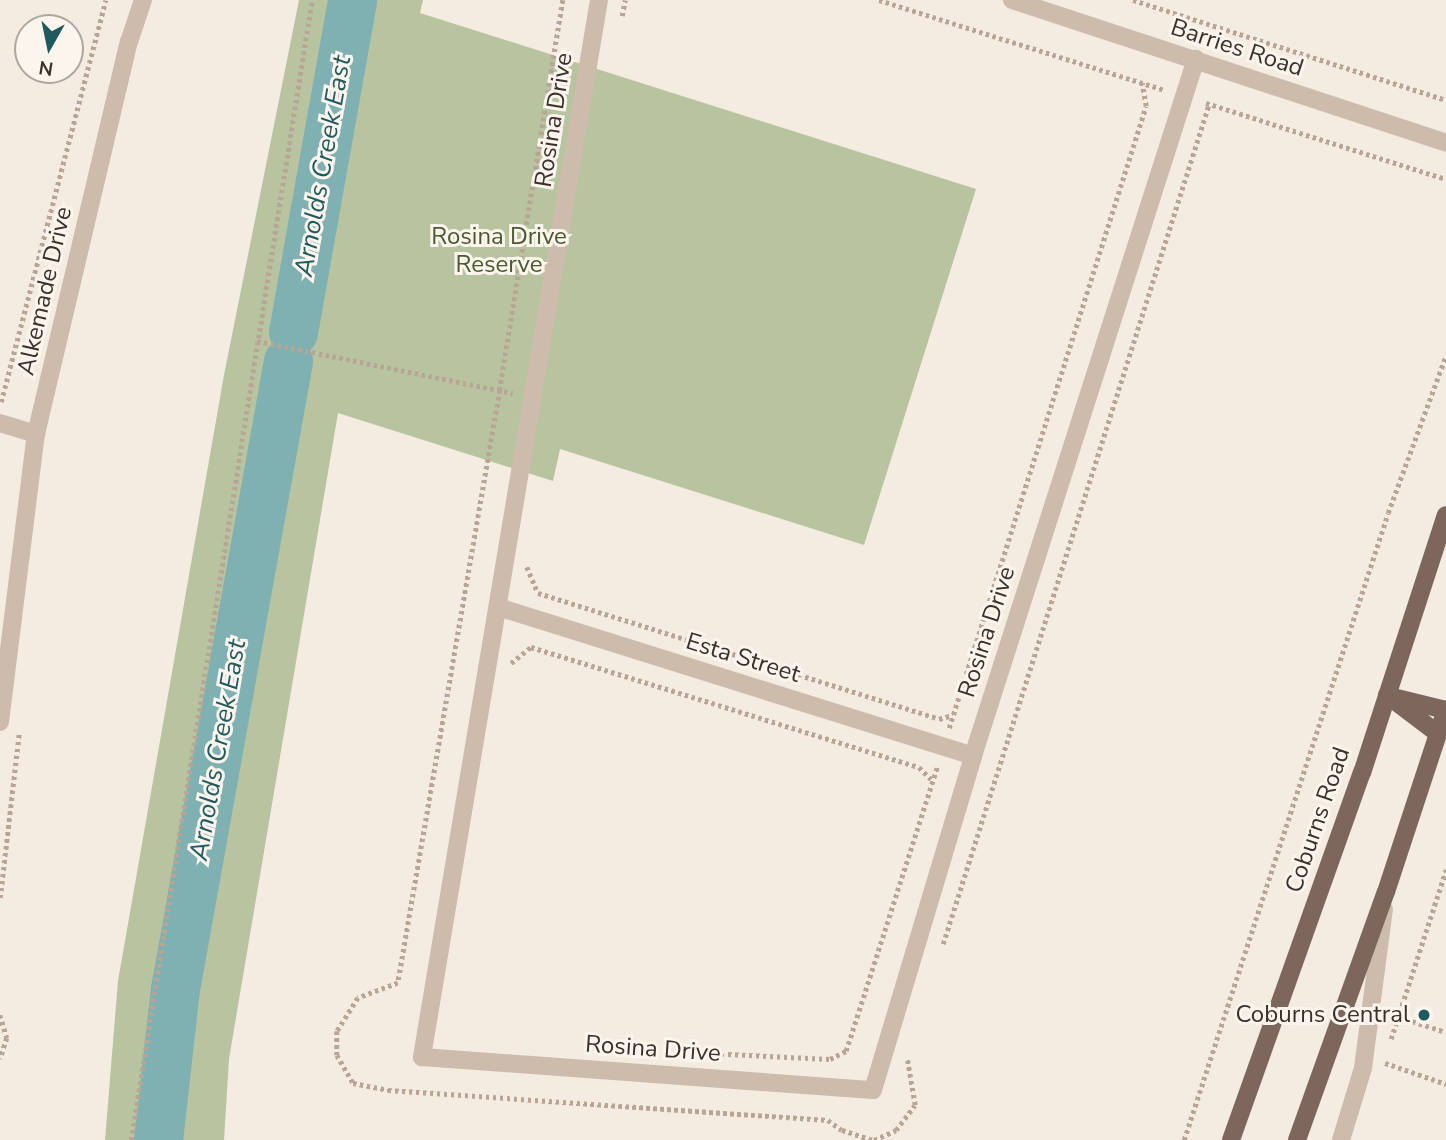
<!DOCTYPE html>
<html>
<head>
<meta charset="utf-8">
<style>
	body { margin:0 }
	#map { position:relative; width:1446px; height:1140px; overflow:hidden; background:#f4ebe1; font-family:"Nunito Sans",sans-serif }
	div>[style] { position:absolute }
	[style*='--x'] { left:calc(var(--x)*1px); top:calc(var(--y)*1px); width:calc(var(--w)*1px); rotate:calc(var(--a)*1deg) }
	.green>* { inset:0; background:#b8c4a0 }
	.river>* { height:49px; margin:-24.5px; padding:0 24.5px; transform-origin:24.5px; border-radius:24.5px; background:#7fb0b2 }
	.path>* { height:4.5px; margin-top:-2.25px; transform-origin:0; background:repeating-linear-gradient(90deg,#b9a596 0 3.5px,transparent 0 7px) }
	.minor>* { height:18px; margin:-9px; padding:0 9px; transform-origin:9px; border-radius:9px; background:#cdbbac }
	.major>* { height:18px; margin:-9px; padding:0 9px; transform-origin:9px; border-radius:9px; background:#7d675c }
	.dots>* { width:19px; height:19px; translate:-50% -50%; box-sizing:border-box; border:4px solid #fbf5ee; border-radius:50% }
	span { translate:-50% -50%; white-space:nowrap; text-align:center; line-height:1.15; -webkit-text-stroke:6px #fbf5ee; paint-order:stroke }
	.street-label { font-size:24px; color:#3b302b }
	.park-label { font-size:24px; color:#4a5a2e }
	.poi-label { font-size:24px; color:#3b302b }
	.right { translate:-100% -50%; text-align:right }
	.water-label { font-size:26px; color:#1f5a5e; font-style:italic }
	.north { position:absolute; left:14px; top:14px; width:70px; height:70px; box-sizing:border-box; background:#fbf5ee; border:2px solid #aea6a0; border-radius:50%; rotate:189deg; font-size:19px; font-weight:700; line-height:28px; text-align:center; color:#3b302b }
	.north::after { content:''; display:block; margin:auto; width:24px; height:32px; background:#1f5a5e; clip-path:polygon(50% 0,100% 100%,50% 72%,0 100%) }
</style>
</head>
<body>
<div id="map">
	<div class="green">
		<i style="clip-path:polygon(299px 0,423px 0,420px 13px,976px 189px,864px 545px,560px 449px,553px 481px,338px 413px,229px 1059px,224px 1140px,105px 1140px,118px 981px,224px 375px)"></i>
	</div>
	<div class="river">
		<i style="--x:293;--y:332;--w:337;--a:-79.9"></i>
		<i style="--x:158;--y:1140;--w:152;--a:-83.6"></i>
		<i style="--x:175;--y:989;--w:638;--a:-79.8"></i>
	</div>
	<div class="path">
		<i style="--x:563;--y:0;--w:395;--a:99.2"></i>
		<i style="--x:500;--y:390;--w:602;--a:99.76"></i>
		<i style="--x:398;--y:983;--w:43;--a:159.4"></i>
		<i style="--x:358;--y:998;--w:39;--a:122"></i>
		<i style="--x:337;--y:1031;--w:24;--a:90"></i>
		<i style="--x:337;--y:1055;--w:32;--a:60"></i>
		<i style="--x:353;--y:1083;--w:36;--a:11"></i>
		<i style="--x:388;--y:1090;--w:441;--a:3.9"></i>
		<i style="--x:828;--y:1120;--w:17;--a:36"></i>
		<i style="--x:842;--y:1130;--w:33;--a:18"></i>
		<i style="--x:879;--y:0;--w:300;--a:17.5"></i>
		<i style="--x:1133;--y:0;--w:329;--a:17.7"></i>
		<i style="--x:622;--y:16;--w:16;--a:-79"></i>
		<i style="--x:1206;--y:103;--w:252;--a:17.6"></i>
		<i style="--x:257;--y:341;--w:261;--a:11.5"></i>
		<i style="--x:1;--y:402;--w:415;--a:-75.4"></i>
		<i style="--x:527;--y:567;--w:28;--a:67"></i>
		<i style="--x:538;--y:593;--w:420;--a:17.4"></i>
		<i style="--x:939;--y:719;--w:14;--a:-17"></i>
		<i style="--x:511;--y:663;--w:26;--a:-39"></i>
		<i style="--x:531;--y:647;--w:406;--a:17.2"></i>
		<i style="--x:919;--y:767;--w:18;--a:45"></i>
		<i style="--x:949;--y:728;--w:652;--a:-72.43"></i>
		<i style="--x:1146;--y:106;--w:23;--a:-100"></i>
		<i style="--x:0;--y:898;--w:166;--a:-83.4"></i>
		<i style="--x:943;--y:944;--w:881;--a:-72.43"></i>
		<i style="--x:0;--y:1015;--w:24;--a:73"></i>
		<i style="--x:7;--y:1038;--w:22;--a:108"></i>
		<i style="--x:1399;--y:1017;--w:49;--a:17.7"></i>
		<i style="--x:1391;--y:1039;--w:178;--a:-72"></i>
		<i style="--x:707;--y:1053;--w:123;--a:2.8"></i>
		<i style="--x:830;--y:1059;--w:18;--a:-27"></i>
		<i style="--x:846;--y:1051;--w:298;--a:-72.2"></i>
		<i style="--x:1385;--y:1063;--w:65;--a:19"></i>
		<i style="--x:131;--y:1140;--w:1154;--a:-80.98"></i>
		<i style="--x:874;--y:1140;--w:24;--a:-24"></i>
		<i style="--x:896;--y:1130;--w:31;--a:-53"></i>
		<i style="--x:915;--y:1105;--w:48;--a:-99.7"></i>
		<i style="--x:1184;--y:1140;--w:659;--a:-71.98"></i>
		<i style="--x:1388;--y:513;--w:168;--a:-69.8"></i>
	</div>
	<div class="minor">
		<i style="--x:599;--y:0;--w:1072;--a:99.51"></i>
		<i style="--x:422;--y:1057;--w:452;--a:4.2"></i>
		<i style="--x:873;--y:1090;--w:349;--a:-73.3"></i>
		<i style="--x:973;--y:756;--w:732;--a:-72.26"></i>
		<i style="--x:1012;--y:0;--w:457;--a:18.2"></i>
		<i style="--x:0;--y:423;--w:38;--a:17"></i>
		<i style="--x:498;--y:607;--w:498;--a:17.4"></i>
		<i style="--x:0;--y:722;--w:290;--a:-82.9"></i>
		<i style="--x:36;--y:434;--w:403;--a:-76.7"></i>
		<i style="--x:129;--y:42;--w:44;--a:-71.6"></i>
		<i style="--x:1341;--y:1140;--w:75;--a:-73"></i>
		<i style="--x:1363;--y:1068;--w:160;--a:-82.5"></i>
	</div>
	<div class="major">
		<i style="--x:1387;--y:695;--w:63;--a:37.2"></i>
		<i style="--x:1397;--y:698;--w:50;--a:13.8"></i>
		<i style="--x:1231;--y:1140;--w:390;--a:-70.4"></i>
		<i style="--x:1362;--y:773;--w:271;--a:-72"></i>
		<i style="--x:1297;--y:1140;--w:263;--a:-70.3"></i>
		<i style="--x:1386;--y:892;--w:192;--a:-71.8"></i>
	</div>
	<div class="dots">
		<i style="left:1424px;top:1015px;background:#1f5a5e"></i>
	</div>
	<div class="street-label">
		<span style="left:1237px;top:48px;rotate:18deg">Barries Road</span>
		<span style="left:554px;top:120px;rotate:-81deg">Rosina Drive</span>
		<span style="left:45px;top:291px;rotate:-77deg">Alkemade Drive</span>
		<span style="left:987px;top:632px;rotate:-72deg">Rosina Drive</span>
		<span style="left:743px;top:658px;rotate:17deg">Esta Street</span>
		<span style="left:1318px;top:820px;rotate:-71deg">Coburns Road</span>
		<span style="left:653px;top:1049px;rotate:4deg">Rosina Drive</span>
	</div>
	<div class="park-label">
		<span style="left:499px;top:251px">Rosina Drive<br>Reserve</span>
	</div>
	<div class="poi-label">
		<span class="right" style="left:1410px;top:1015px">Coburns Central</span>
	</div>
	<div class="water-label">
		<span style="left:323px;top:166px;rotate:-80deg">Arnolds Creek East</span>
		<span style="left:218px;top:750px;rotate:-80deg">Arnolds Creek East</span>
	</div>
	<div class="north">N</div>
</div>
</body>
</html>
